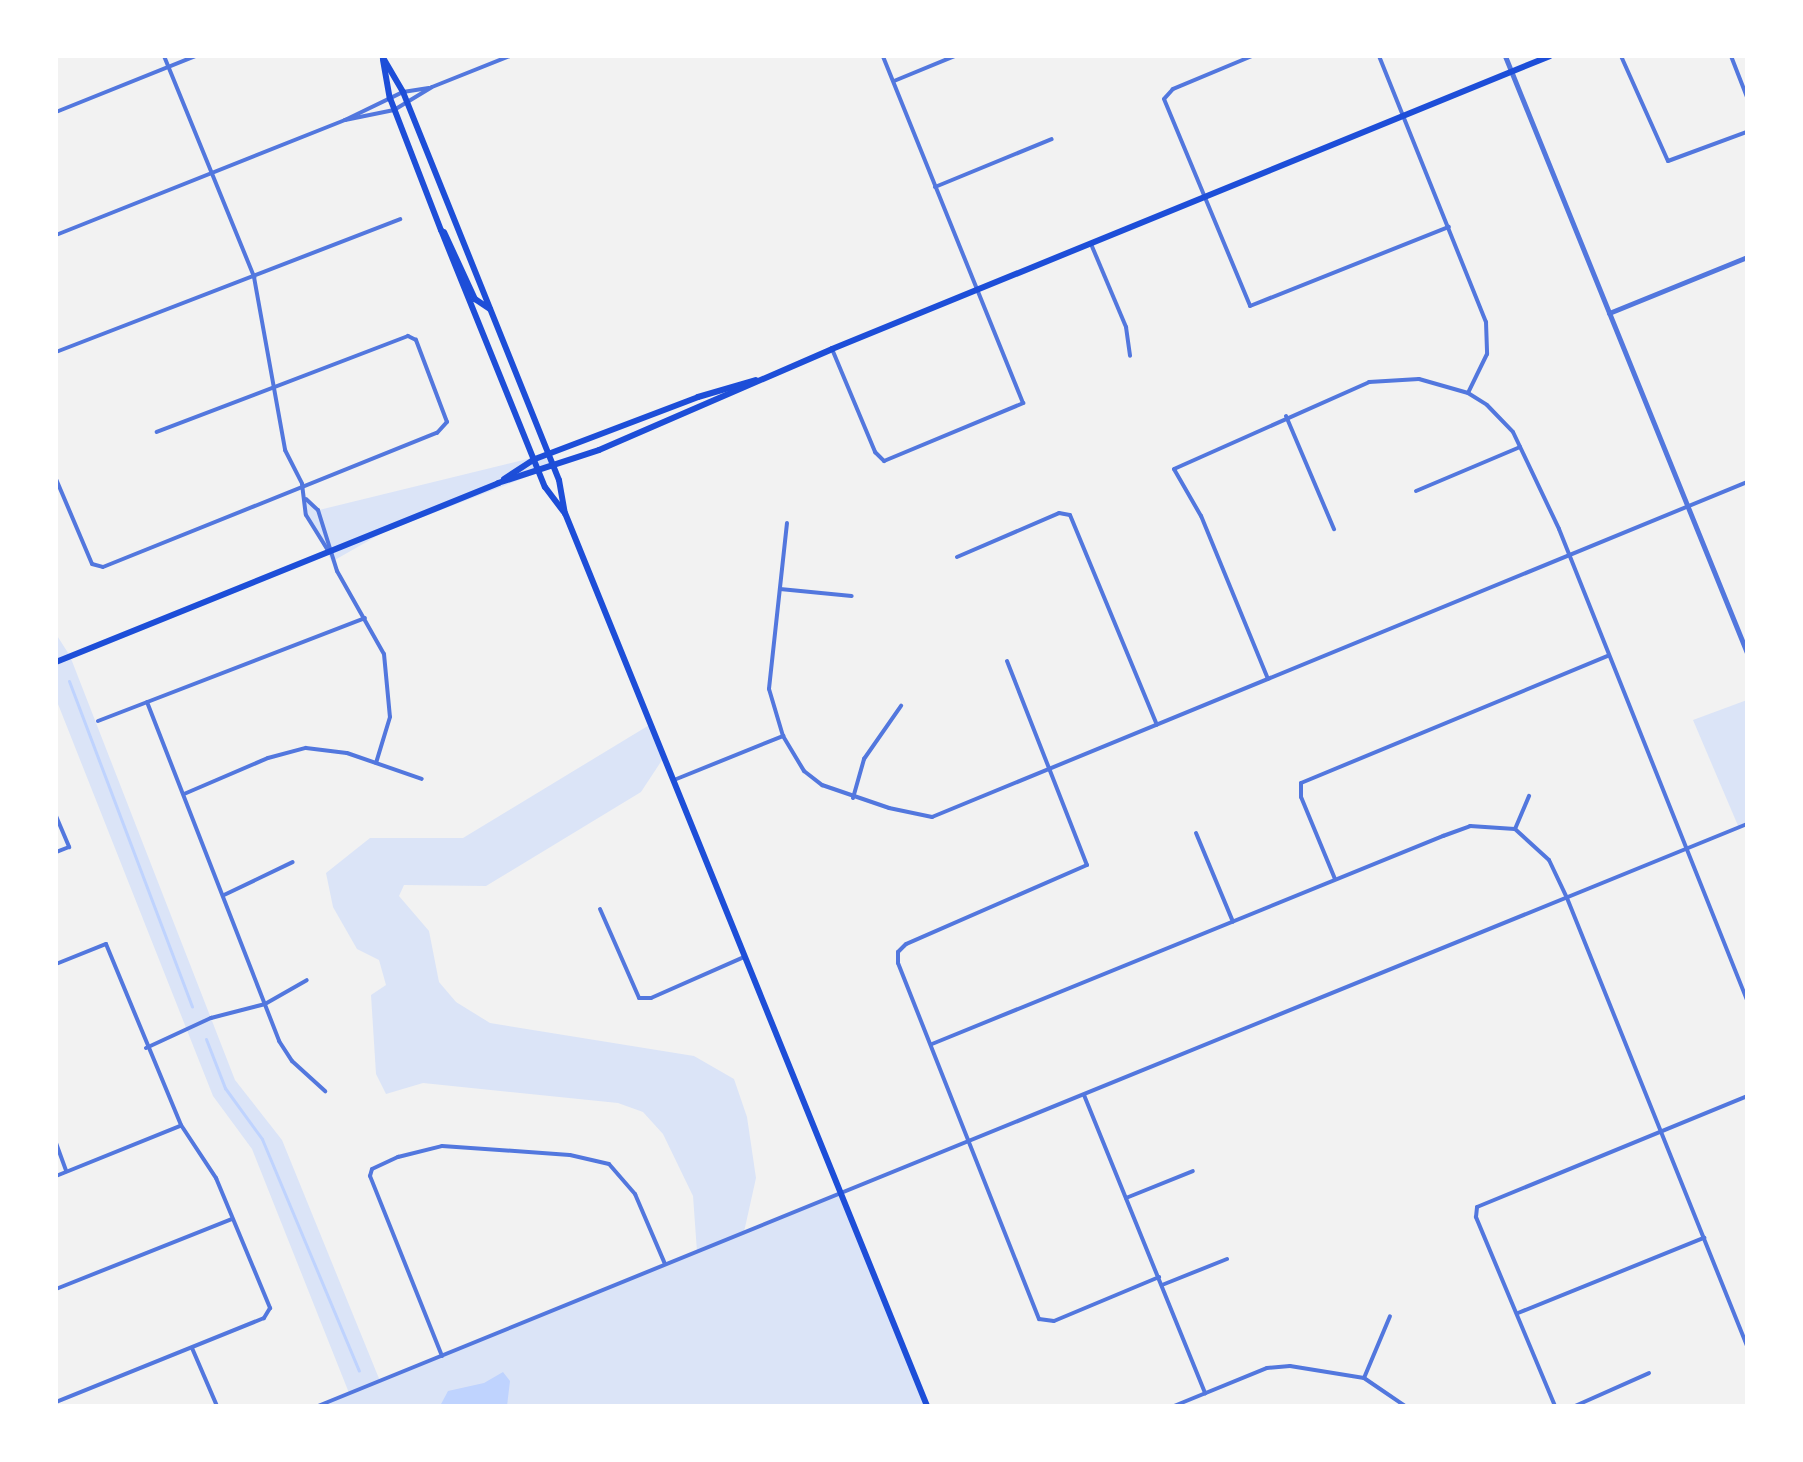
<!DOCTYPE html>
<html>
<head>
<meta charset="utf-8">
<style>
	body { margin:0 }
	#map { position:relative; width:1803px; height:1462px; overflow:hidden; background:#f2f2f2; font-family:"IBM Plex Serif",serif }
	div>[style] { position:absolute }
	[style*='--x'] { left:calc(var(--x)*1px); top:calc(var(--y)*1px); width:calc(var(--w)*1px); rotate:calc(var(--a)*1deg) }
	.green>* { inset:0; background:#dbe4f7 }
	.water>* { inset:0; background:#bfd3fe }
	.stream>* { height:3px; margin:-1.5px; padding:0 1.5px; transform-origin:1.5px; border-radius:1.5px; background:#bfd3fe }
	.minor>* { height:4px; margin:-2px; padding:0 2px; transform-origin:2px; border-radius:2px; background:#5277de }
	.tertiary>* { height:5px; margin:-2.5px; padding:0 2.5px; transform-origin:2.5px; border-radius:2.5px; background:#5277de }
	.secondary>* { height:6px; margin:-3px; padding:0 3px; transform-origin:3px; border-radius:3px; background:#1d4ed8 }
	span { translate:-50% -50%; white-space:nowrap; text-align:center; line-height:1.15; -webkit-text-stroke:8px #fff; paint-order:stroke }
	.frame { position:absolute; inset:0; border:58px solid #fff; pointer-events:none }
</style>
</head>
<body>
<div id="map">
	<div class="green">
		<i style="clip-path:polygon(548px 454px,553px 467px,384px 532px,333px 561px,337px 571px,306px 515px,306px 499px,319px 510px)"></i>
		<i style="clip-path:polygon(56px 634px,70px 656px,235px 1080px,282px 1140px,380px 1381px,697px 1252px,693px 1196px,663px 1134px,643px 1112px,618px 1103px,423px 1083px,386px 1094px,376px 1074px,371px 995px,386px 985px,379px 960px,357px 949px,333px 907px,326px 873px,370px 838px,463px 838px,651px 724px,664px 757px,641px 792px,486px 886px,404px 885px,399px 896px,429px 931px,439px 982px,456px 1002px,490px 1023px,694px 1056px,734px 1079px,747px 1117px,756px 1178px,744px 1232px,842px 1193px,927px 1406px,318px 1406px,349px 1393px,252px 1149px,213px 1096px,56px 699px)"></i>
		<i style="clip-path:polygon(1747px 700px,1747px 824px,1739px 828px,1693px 720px)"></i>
	</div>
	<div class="water">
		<i style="clip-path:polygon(503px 1372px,510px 1381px,507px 1406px,440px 1406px,448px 1391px,484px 1383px)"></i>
	</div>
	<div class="stream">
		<i style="--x:69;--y:681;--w:348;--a:69.3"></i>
		<i style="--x:206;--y:1039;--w:53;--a:68.8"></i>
		<i style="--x:225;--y:1088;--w:63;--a:54"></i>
		<i style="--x:262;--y:1139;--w:251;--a:67.3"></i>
	</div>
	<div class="minor">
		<i style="--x:164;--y:56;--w:239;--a:67.8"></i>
		<i style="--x:254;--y:277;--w:176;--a:79.8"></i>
		<i style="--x:285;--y:450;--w:38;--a:63"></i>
		<i style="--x:302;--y:484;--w:31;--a:83"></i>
		<i style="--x:306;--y:515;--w:44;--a:58.1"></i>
		<i style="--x:1252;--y:56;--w:86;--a:157.3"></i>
		<i style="--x:1173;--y:89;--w:13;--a:132"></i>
		<i style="--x:1164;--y:99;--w:224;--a:67.4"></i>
		<i style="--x:1250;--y:306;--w:214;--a:-21.7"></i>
		<i style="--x:1379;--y:56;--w:287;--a:68.1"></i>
		<i style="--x:1486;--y:322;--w:32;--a:88"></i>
		<i style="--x:1487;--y:354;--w:43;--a:116"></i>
		<i style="--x:1621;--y:56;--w:115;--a:65.9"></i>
		<i style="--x:1668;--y:161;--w:84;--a:-20.2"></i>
		<i style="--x:1731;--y:56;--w:44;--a:68.7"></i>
		<i style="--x:894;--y:81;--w:66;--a:-22.3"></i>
		<i style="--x:56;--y:112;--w:150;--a:-21.9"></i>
		<i style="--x:345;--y:120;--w:64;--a:-25.8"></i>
		<i style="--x:403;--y:92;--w:26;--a:-9"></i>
		<i style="--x:935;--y:187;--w:126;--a:-22.3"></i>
		<i style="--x:56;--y:235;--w:311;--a:-21.7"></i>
		<i style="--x:345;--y:120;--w:50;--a:-11.5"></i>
		<i style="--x:394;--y:110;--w:44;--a:-31.2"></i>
		<i style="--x:432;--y:87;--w:84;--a:-21.7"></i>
		<i style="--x:1091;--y:244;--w:90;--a:67.1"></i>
		<i style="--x:1126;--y:327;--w:29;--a:82"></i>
		<i style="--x:832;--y:349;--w:112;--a:67.3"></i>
		<i style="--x:875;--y:452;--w:13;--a:45"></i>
		<i style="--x:884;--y:461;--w:151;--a:-22.6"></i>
		<i style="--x:1023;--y:403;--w:374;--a:-112"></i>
		<i style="--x:56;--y:352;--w:369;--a:-21.1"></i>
		<i style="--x:1286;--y:416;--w:123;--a:67"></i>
		<i style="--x:56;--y:479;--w:92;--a:67"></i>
		<i style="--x:92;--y:564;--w:11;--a:15"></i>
		<i style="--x:103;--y:567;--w:360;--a:-21.9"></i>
		<i style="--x:437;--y:433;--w:15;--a:-48"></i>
		<i style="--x:447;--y:422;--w:88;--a:-110.7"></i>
		<i style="--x:416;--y:340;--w:9;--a:-153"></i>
		<i style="--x:408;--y:336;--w:269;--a:159.1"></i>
		<i style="--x:1416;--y:491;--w:113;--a:-22.9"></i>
		<i style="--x:306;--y:499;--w:16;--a:43"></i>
		<i style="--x:318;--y:510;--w:64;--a:72.7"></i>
		<i style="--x:337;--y:571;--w:95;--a:60.5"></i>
		<i style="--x:384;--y:654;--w:63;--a:84.6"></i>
		<i style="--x:390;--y:717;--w:48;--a:106.9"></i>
		<i style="--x:787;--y:523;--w:167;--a:96.2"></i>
		<i style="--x:769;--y:689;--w:49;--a:73.4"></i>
		<i style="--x:783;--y:736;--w:41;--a:59"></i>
		<i style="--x:804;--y:771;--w:23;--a:38"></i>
		<i style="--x:822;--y:785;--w:71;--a:18.9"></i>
		<i style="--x:889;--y:808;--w:44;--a:11.8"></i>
		<i style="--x:932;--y:817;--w:881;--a:-22.34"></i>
		<i style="--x:957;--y:557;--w:111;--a:-23.3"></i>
		<i style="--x:1059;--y:513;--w:11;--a:10"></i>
		<i style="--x:1070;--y:515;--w:227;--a:67.5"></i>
		<i style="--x:780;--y:589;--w:72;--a:5.6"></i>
		<i style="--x:1007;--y:661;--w:219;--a:68.6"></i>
		<i style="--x:1087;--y:865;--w:197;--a:156.4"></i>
		<i style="--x:906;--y:944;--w:11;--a:135"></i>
		<i style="--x:898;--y:952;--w:11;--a:90"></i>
		<i style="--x:898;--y:963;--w:383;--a:68.4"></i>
		<i style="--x:1039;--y:1319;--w:15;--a:8"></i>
		<i style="--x:1054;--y:1321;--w:114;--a:-22.7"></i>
		<i style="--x:1268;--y:679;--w:176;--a:-112.3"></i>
		<i style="--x:1201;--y:516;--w:54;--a:-119.9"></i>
		<i style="--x:1174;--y:469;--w:214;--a:-24"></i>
		<i style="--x:1369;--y:382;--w:50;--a:-3.4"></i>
		<i style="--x:1419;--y:379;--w:51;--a:15.9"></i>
		<i style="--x:1468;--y:393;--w:22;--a:32"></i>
		<i style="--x:1487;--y:405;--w:37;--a:46"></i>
		<i style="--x:1513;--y:432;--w:107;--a:64.6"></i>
		<i style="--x:1559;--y:529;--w:507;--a:68.24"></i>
		<i style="--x:147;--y:702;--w:364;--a:68.7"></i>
		<i style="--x:279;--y:1041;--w:24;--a:57"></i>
		<i style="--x:292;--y:1061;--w:45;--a:42.3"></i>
		<i style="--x:98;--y:721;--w:286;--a:-21.1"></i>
		<i style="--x:674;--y:780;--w:118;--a:-22"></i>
		<i style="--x:184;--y:794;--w:91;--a:-23.2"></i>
		<i style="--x:268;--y:758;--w:39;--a:-15"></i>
		<i style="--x:306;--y:748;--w:41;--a:7"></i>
		<i style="--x:347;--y:753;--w:79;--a:19.1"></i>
		<i style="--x:853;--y:798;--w:41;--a:-74.2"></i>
		<i style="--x:864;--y:759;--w:65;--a:-55.1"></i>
		<i style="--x:56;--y:816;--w:34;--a:67"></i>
		<i style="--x:69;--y:847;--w:14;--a:159"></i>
		<i style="--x:1515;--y:829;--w:36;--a:-67"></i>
		<i style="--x:1196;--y:833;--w:96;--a:67.4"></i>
		<i style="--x:1335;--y:879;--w:89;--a:-112.5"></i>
		<i style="--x:1301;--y:797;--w:14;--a:-90"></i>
		<i style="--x:1301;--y:783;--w:332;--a:-22.5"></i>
		<i style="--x:224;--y:895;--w:76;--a:-25.6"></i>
		<i style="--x:600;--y:909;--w:97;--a:66.3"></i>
		<i style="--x:639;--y:998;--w:12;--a:0"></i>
		<i style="--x:651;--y:998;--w:102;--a:-23.8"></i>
		<i style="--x:56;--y:964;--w:54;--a:-21.8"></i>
		<i style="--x:106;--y:944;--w:196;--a:67.5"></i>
		<i style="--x:181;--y:1125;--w:64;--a:56.6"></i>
		<i style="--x:216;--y:1178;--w:141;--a:67.4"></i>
		<i style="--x:270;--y:1308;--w:12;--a:121"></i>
		<i style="--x:264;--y:1318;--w:224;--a:158"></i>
		<i style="--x:932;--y:1044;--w:552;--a:-22.15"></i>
		<i style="--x:1443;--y:836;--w:29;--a:-20"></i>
		<i style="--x:1470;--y:826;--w:45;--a:3.8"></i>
		<i style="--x:1515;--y:829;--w:46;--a:42.4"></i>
		<i style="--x:1549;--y:860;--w:42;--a:64.7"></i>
		<i style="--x:1567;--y:898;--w:482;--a:68.1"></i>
		<i style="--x:146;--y:1048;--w:72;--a:-24.8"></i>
		<i style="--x:211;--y:1018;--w:56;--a:-14.5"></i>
		<i style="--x:265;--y:1004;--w:48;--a:-29.7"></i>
		<i style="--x:1084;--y:1095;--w:322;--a:67.9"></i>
		<i style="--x:56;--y:1143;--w:30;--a:70"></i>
		<i style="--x:56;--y:1176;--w:134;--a:-22"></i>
		<i style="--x:1126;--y:1198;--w:72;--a:-21.9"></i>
		<i style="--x:1162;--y:1285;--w:70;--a:-21.8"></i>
		<i style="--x:56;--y:1289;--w:189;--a:-21.7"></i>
		<i style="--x:1518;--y:1313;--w:201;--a:-22"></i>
		<i style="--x:192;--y:1348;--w:63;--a:66.7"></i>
		<i style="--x:442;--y:1356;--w:194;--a:-111.8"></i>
		<i style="--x:370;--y:1176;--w:7;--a:-74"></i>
		<i style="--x:372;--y:1169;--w:29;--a:-25"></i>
		<i style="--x:398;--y:1157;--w:45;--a:-14"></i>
		<i style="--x:442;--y:1146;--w:128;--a:4"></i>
		<i style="--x:570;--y:1155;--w:40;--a:13"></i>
		<i style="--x:609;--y:1164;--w:40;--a:49"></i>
		<i style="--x:635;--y:1194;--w:76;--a:66.8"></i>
		<i style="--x:1364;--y:1378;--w:67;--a:-67.2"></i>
		<i style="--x:318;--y:1406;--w:1543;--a:-22.16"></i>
		<i style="--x:1174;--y:1406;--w:100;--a:-22.2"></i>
		<i style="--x:1267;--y:1368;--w:23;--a:-5"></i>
		<i style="--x:1290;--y:1366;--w:75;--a:9.2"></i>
		<i style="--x:1364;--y:1378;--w:50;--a:34.3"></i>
		<i style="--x:1555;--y:1406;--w:205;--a:-112.7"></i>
		<i style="--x:1476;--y:1217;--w:10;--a:-84"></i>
		<i style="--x:1477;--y:1207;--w:292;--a:-22.3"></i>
		<i style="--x:1575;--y:1406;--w:81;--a:-24"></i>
	</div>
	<div class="tertiary">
		<i style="--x:1505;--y:56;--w:644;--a:67.93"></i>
		<i style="--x:1609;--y:313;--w:149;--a:-22.1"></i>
	</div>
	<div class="secondary">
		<i style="--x:382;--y:56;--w:42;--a:59.7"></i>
		<i style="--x:403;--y:92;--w:418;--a:68.1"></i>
		<i style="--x:559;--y:480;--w:34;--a:80"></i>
		<i style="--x:565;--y:513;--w:964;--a:67.93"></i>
		<i style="--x:383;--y:60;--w:39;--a:80"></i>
		<i style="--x:390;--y:98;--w:142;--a:68.9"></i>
		<i style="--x:441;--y:230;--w:277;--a:68"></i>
		<i style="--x:545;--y:487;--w:31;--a:53"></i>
		<i style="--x:444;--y:232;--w:74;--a:65.2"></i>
		<i style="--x:475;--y:299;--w:18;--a:34"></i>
		<i style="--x:504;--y:479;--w:37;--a:-33"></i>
		<i style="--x:535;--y:459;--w:174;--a:-20.8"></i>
		<i style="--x:698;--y:397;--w:60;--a:-16.3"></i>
		<i style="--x:56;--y:662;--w:477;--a:-22"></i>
		<i style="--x:498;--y:483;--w:106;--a:-18.1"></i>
		<i style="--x:599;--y:450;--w:254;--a:-23.4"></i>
		<i style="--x:832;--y:349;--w:775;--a:-22.2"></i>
	</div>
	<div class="frame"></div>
</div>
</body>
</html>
